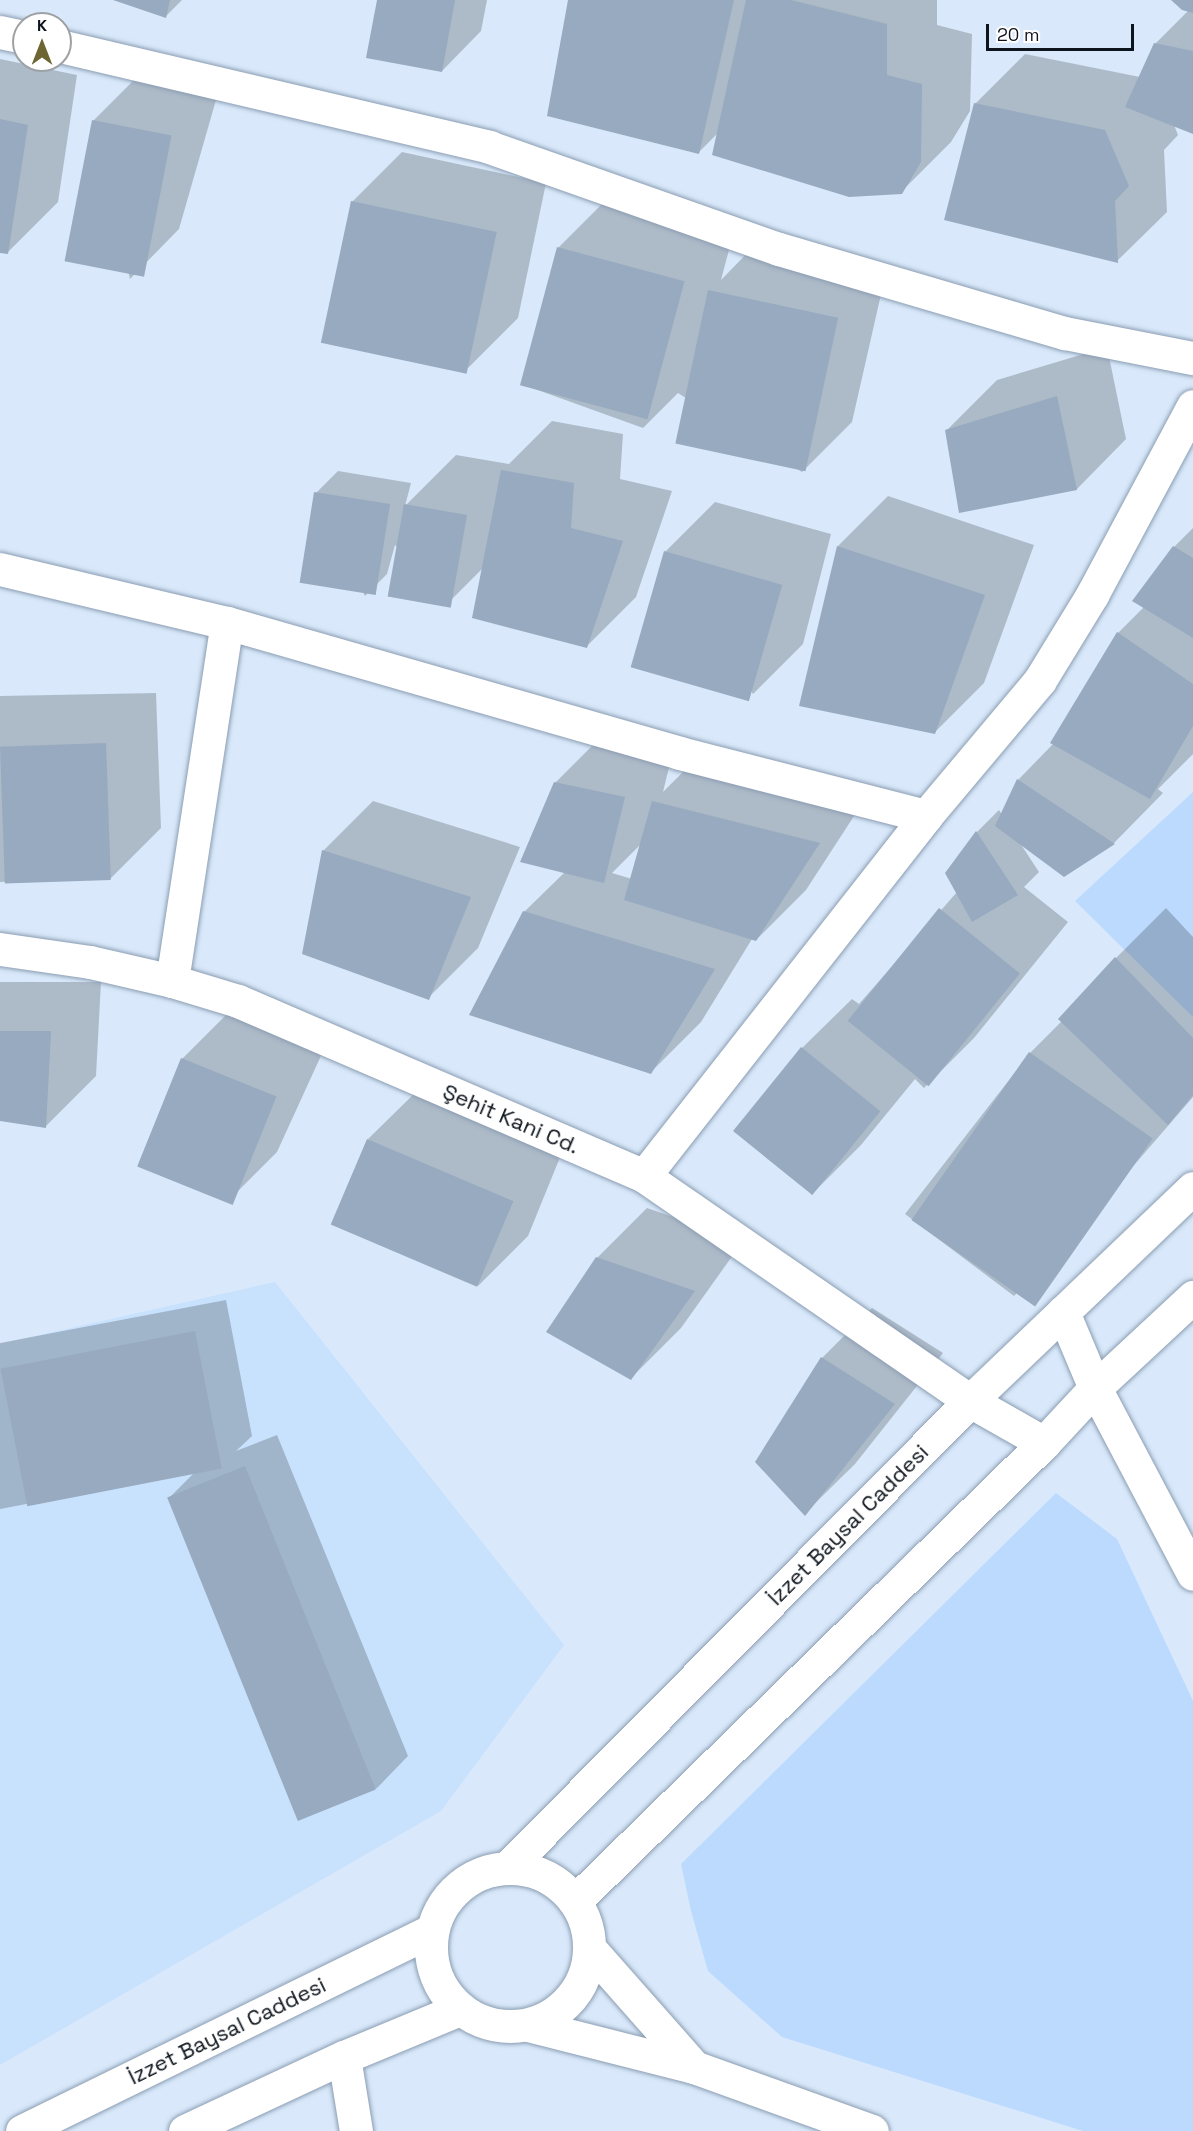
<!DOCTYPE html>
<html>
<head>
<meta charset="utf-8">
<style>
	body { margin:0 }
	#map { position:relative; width:1193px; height:2131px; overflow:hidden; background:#d9e9fb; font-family:"Space Grotesk",sans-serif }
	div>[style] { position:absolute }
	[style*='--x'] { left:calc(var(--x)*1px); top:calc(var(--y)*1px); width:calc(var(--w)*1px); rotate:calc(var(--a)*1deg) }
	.built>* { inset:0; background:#c8e1fd }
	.green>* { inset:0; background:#bbdafe }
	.shadow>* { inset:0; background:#0003 }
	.building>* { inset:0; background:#97aabf; transform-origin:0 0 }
	.roads { filter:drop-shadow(0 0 2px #8b9db2) drop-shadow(0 0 2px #8b9db2) }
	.minor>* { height:33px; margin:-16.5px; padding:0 16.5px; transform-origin:16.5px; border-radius:16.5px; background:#fff }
	.primary>* { height:33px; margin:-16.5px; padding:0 16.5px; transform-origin:16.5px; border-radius:16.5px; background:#fff }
	.primary>.ring { margin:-16.5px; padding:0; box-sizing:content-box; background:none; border:33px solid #fff; border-radius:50% }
	span { translate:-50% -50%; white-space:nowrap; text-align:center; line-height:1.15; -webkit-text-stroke:5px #fff; paint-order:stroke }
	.street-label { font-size:22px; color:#0d141c }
	.north { position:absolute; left:12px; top:12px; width:60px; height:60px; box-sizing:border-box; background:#fff; border:2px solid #9ea1a4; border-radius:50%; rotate:0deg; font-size:16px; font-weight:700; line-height:24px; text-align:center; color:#0d141c }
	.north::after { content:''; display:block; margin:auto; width:21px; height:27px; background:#6d6633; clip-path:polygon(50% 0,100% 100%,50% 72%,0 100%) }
	.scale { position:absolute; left:986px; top:24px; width:148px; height:27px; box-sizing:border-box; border:3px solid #0d141c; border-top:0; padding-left:8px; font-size:18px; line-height:21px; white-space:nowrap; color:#0d141c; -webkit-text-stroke:4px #fff; paint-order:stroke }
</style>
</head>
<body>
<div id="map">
	<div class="built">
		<i style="clip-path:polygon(275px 1282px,564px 1645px,441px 1811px,0 2065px,0 1344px)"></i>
	</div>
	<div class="green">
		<i style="clip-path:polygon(1193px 792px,1193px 1017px,1075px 901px)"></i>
		<i style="clip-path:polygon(1056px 1493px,1117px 1539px,1193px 1701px,1193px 2131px,1083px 2131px,782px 2037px,708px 1971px,691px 1911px,681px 1864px)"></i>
	</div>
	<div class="shadow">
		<i style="clip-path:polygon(116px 0,182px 0,166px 16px)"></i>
		<i style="clip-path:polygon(378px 0,487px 0,481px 31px,442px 71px)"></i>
		<i style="clip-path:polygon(570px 0,937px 0,937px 25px,972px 34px,970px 111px,951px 142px,901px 192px,719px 132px,699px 152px)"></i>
		<i style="clip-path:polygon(1174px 0,1193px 0,1193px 132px,1174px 125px,1178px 135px,1164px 150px,1167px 212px,1117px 261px,975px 104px,1025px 54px,1140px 77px,1155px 44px,1189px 10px)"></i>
		<i style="clip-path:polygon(0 59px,77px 75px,58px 202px,8px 252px,0 251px)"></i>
		<i style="clip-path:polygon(143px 71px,220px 86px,179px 229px,130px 279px,93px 121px)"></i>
		<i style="clip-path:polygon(402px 152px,546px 183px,518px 318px,468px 368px,352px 202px)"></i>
		<i style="clip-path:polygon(609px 197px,734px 231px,721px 280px,759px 241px,887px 268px,852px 422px,802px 472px,678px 393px,643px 428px,521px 384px,559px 247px)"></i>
		<i style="clip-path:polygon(1107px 347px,1126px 439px,1077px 489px,947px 430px,997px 380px)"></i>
		<i style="clip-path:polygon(552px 421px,623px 434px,620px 479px,672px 491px,636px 597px,586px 647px,483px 568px,450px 601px,395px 545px,387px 574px,365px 596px,316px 493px,338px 471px,411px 483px,405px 506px,456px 455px,509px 464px)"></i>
		<i style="clip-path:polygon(888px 496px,1034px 545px,984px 683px,934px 733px,800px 705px,838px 546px)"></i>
		<i style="clip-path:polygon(715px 502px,831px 534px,803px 644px,753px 694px,665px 552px)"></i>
		<i style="clip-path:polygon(1193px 528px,1193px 754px,1158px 789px,1163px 793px,1114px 843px,1064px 876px,1020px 843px,1039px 872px,1024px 887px,1068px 922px,974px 1038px,924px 1088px,915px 1079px,861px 1145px,811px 1195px,802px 1048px,852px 999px,859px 1004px,957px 892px,947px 873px,977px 832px,999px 810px,1002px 815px,1018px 780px,1054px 743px,1118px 633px,1144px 607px,1134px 601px,1175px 546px)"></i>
		<i style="clip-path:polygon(156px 693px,161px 828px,111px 878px,0 882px,0 696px)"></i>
		<i style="clip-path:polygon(evenodd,605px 733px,674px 747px,663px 792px,703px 752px,869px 793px,806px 890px,756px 940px,752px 939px,701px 1022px,651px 1072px,524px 912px,565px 872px,555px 783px,605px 733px,642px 843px,632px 879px,612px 873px,642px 843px)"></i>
		<i style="clip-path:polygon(373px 801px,520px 847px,478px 948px,428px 998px,323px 851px)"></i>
		<i style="clip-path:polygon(1166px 908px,1193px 937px,1193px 1097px,1064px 1246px,1014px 1296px,905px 1214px,1030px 1053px,1062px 1021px,1116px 958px)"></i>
		<i style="clip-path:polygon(0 982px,101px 982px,96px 1076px,46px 1126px,0 1119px)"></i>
		<i style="clip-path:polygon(232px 1009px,325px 1047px,277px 1152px,227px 1202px,182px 1059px)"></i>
		<i style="clip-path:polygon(418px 1090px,563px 1150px,528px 1236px,478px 1286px,368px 1139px)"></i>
		<i style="clip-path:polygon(647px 1208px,743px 1241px,681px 1328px,631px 1378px,597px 1258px)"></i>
		<i style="clip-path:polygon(226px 1300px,252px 1436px,236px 1451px,277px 1435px,408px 1756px,377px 1788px,301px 1818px,169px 1498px,195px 1472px,0 1509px,0 1343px)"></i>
		<i style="clip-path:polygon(872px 1308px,943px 1353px,855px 1464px,805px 1513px,822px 1358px)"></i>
	</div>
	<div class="building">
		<i style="clip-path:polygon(113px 0,170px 0,166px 18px)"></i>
		<i style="clip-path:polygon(377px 0,455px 0,442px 72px,366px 58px)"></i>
		<i style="clip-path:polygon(568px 0,734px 0,699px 154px,547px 116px)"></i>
		<i style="clip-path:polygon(746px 0,791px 0,887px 24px,887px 75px,922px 84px,921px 162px,902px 194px,849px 197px,712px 155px)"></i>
		<i style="clip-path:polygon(1171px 0,1193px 0,1193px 13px,1182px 10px)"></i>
		<i style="clip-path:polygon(1154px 43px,1193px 51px,1193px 134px,1125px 107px)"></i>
		<i style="clip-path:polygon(974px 103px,1105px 130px,1129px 186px,1115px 201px,1118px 263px,944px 220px)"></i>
		<i style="clip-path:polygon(0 119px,28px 125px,8px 254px,0 253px)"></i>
		<i style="left:92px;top:120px;width:81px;height:144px;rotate:11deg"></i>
		<i style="left:351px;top:201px;width:149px;height:145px;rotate:12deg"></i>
		<i style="left:557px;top:247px;width:132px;height:143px;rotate:15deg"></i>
		<i style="left:708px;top:290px;width:133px;height:157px;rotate:12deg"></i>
		<i style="clip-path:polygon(1057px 396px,1077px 490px,959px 513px,945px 430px)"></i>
		<i style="clip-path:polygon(501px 470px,574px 483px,571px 528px,623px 541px,587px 648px,472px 618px)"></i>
		<i style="left:314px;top:492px;width:77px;height:92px;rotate:9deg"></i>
		<i style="left:404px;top:504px;width:64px;height:94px;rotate:10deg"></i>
		<i style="clip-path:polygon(837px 546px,985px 595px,935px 734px,799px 706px)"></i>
		<i style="clip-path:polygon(1173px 546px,1193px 558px,1193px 638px,1132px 601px)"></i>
		<i style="left:664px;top:551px;width:123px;height:121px;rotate:16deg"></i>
		<i style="clip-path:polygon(1117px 632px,1193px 684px,1193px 726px,1150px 799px,1050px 743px)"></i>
		<i style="left:106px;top:743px;width:137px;height:106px;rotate:88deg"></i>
		<i style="clip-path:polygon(1017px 779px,1115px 844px,1064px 877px,995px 826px)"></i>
		<i style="clip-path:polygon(554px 782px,625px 797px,604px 883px,520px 862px)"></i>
		<i style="clip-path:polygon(652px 801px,820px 843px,756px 941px,624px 900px)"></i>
		<i style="clip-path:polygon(976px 831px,1018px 895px,972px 922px,945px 873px)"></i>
		<i style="clip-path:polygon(322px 850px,471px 897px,429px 1000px,302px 954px)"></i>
		<i style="left:939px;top:908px;width:104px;height:145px;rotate:39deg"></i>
		<i style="clip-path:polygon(523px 911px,715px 969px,651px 1074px,469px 1015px)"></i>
		<i style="clip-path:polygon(1115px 957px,1193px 1038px,1193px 1095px,1168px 1125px,1058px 1019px)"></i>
		<i style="clip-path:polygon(0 1031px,51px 1031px,46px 1128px,0 1121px)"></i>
		<i style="left:801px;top:1047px;width:102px;height:108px;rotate:39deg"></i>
		<i style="left:1029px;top:1052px;width:151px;height:205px;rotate:35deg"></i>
		<i style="left:181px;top:1058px;width:103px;height:117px;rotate:22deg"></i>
		<i style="left:367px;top:1139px;width:159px;height:93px;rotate:23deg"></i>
		<i style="clip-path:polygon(596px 1257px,695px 1291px,631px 1380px,546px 1332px)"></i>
		<i style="left:195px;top:1331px;width:140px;height:198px;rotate:79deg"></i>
		<i style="clip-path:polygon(821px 1357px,895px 1404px,805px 1516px,755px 1462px)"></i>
		<i style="left:245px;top:1466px;width:349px;height:84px;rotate:68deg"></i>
	</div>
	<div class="roads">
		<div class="minor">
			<i style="--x:0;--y:32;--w:25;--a:12"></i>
			<i style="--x:60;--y:46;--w:441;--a:13.2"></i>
			<i style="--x:489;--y:147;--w:307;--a:19.4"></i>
			<i style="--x:779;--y:249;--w:298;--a:16.4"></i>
			<i style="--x:1065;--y:333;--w:130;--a:11.1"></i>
			<i style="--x:0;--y:569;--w:233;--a:13.4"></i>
			<i style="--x:227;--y:623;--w:471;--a:16"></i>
			<i style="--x:680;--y:753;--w:254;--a:14.4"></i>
			<i style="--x:0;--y:949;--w:91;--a:8.2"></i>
			<i style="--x:90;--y:962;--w:84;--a:13"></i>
			<i style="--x:172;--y:981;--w:69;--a:16.9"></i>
			<i style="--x:238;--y:1001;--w:442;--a:23.3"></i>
			<i style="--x:644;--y:1176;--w:396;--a:34.6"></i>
			<i style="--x:970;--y:1401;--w:85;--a:29.6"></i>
			<i style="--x:172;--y:981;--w:362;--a:-81.3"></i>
			<i style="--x:644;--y:1176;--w:457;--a:-51.9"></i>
			<i style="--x:926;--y:816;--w:177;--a:-50"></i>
			<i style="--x:1040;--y:680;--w:100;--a:-58.5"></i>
			<i style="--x:1092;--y:595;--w:214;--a:-61.9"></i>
			<i style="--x:1063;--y:1312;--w:82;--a:67.2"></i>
			<i style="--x:1095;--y:1388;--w:210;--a:62.2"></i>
			<i style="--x:590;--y:1949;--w:157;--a:48.6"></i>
			<i style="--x:528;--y:2025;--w:171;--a:14.2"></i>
			<i style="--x:694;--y:2067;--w:189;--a:19.8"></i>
			<i style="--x:344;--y:2057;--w:75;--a:80.8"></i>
		</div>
		<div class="primary">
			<i style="--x:508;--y:1867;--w:656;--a:-45.25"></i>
			<i style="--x:970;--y:1401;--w:308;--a:-43.7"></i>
			<i class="ring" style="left:431px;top:1868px;width:125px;height:125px"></i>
			<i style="--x:575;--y:1901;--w:656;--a:-44.32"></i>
			<i style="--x:1044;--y:1443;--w:75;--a:-47.2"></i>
			<i style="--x:1095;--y:1388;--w:134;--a:-42.9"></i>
			<i style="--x:22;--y:2131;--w:457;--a:-26.1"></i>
			<i style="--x:185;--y:2131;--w:175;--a:-25"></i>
			<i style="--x:344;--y:2057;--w:126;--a:-22.5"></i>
		</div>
	</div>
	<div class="street-label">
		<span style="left:511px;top:1119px;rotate:23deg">Şehit Kani Cd.</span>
		<span style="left:848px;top:1525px;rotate:-45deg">İzzet Baysal Caddesi</span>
		<span style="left:227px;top:2031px;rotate:-26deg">İzzet Baysal Caddesi</span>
	</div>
	<div class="north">K</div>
	<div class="scale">20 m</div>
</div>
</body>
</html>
